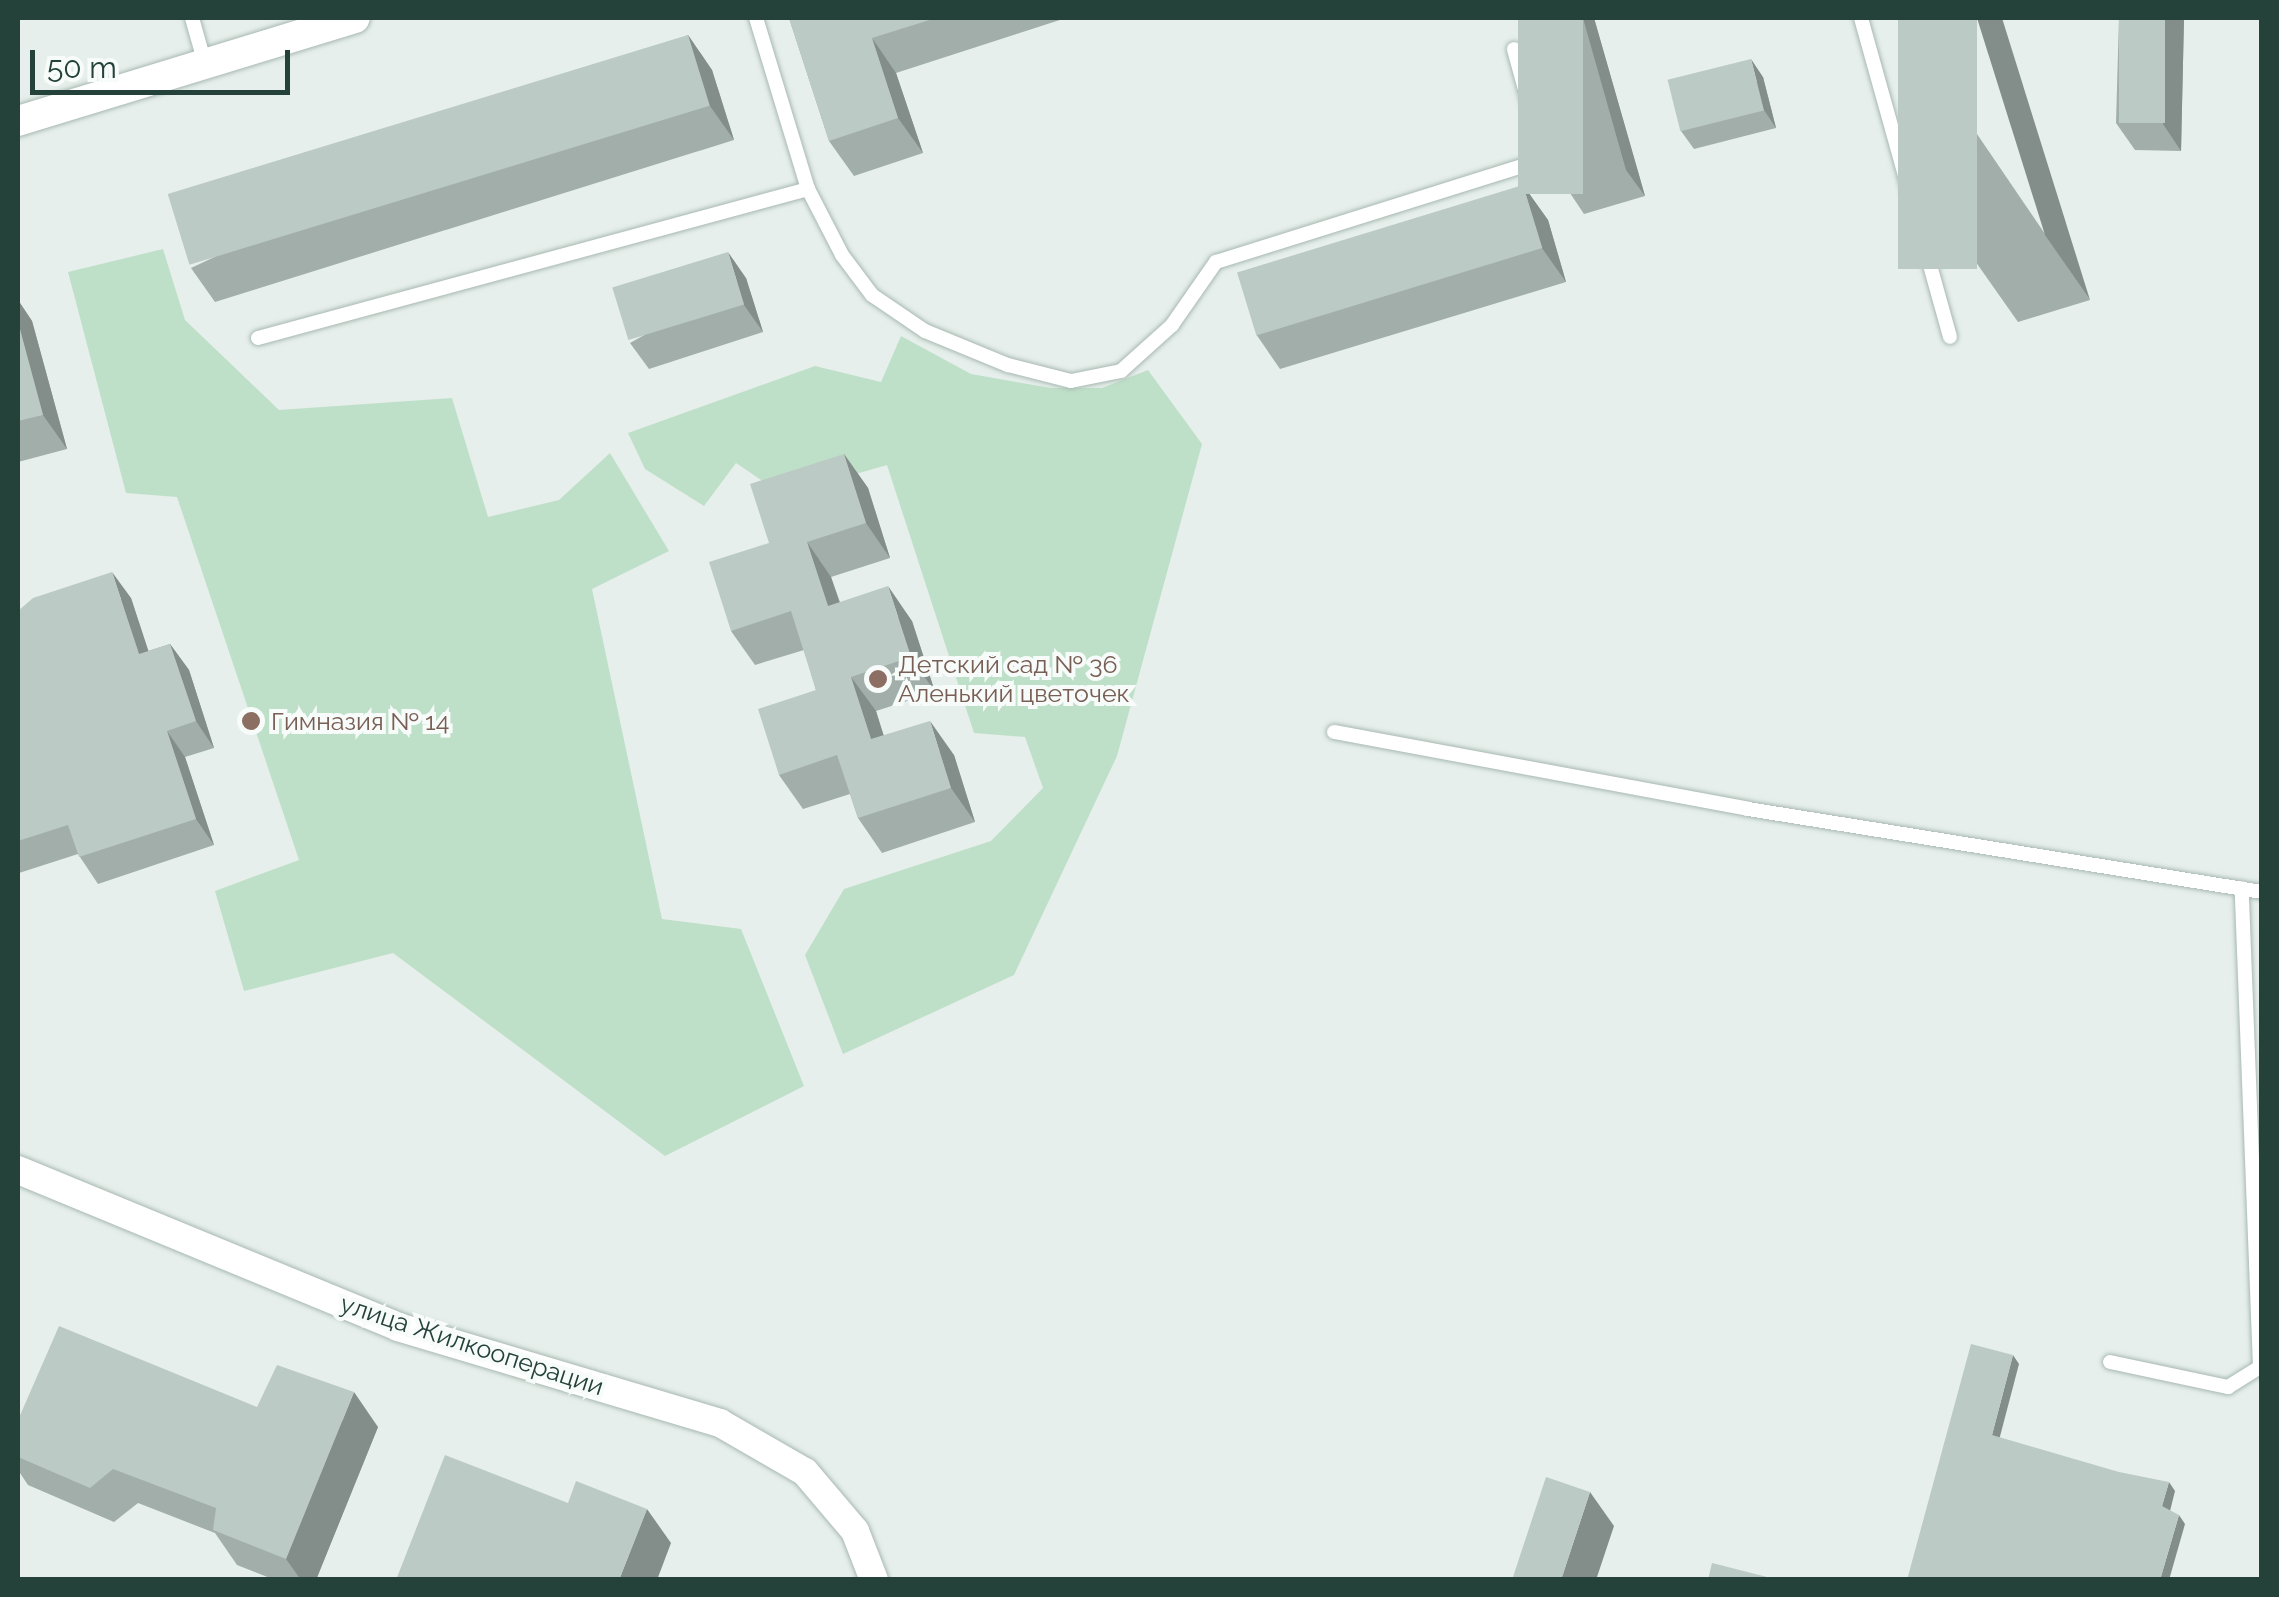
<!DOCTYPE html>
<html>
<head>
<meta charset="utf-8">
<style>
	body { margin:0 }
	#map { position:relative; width:2279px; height:1597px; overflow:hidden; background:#e6efeb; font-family:Raleway,sans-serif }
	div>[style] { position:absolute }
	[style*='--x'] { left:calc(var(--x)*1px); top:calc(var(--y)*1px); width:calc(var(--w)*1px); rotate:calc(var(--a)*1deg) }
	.green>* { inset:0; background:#bfe0c8 }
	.roads { filter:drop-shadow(0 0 2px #a8b8b2) drop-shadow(0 0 2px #a8b8b2) }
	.lane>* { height:14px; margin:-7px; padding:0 7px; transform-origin:7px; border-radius:7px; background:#fff }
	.street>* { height:28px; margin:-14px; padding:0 14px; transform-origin:14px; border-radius:14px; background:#fff }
	.secondary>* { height:30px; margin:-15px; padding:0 15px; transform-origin:15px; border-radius:15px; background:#fff }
	.wall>* { inset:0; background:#a1aea9 }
	.shaded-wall>* { inset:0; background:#838d89 }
	.building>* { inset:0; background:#bbcac4; transform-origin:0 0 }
	.dots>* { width:28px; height:28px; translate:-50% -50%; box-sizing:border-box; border:5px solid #f7fbf9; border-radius:50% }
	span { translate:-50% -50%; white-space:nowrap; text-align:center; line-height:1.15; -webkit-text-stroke:8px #f7fbf9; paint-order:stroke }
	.education-label { font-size:25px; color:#785e54 }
	.left { translate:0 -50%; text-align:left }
	.street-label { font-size:25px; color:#24423a }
	.frame { position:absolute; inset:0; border:20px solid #24423a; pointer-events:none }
	.scale { position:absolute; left:30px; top:50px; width:260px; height:45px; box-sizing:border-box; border:5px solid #24423a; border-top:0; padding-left:12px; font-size:30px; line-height:35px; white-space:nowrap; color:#24423a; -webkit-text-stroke:8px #f7fbf9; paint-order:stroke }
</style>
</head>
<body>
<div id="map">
	<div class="green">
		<i style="clip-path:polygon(163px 249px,185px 320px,279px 410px,452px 398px,488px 517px,559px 500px,610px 453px,669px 551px,592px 589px,662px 919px,741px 929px,804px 1086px,665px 1156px,393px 953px,244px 991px,215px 891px,299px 860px,177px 497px,126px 493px,68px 272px)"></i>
		<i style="clip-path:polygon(901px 336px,971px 374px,1051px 388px,1102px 388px,1148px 370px,1202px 444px,1117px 756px,1014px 975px,843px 1054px,805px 955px,844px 889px,991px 841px,1043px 788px,1025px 737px,974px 733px,887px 465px,783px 495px,736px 463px,704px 506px,645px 469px,628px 433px,815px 366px,881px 382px)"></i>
	</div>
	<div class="roads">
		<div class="lane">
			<i style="--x:192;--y:18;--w:48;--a:74.2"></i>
			<i style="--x:1861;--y:18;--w:331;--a:74.4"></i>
			<i style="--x:808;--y:189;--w:74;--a:62.7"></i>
			<i style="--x:842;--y:255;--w:50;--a:53.1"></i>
			<i style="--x:872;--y:295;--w:64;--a:34.2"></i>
			<i style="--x:925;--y:331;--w:90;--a:22.3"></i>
			<i style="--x:1008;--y:365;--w:65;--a:14.3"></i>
			<i style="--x:1071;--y:381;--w:51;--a:-11.3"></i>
			<i style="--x:1121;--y:371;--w:69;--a:-42"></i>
			<i style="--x:1172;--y:325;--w:77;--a:-55.1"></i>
			<i style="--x:1216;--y:262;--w:344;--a:-17.4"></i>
			<i style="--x:1544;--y:159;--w:114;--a:-105.3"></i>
			<i style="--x:258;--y:338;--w:570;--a:-15.16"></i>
			<i style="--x:808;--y:189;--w:179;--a:-106.9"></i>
			<i style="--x:1334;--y:732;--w:421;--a:10.5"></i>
			<i style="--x:1748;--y:809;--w:521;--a:9.17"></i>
			<i style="--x:2110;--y:1362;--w:121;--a:12"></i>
			<i style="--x:2228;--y:1387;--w:38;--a:-32"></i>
			<i style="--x:2260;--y:1367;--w:479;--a:-92.2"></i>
		</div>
		<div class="street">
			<i style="--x:18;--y:1170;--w:411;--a:22.4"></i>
			<i style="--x:398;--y:1327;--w:336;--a:16.6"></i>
			<i style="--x:720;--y:1423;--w:98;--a:30"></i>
			<i style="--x:805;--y:1472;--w:77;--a:49.7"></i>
			<i style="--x:855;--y:1531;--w:53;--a:68.8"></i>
		</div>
		<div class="secondary">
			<i style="--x:18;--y:121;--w:352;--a:-17"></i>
		</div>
	</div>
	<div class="wall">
		<i style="clip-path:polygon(789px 18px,1066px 18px,896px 73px,923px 153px,854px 176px,829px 141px)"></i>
		<i style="clip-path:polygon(1518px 18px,1594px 18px,1645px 196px,1584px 214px,1566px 187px)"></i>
		<i style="clip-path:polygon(1898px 18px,2090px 300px,2018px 322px,1973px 258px)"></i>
		<i style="clip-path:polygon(2119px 18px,2184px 18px,2181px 151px,2135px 150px,2116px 123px)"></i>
		<i style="clip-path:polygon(688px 35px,712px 70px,734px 140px,215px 302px,191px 268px)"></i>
		<i style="clip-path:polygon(1763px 77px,1776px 128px,1694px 149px,1681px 131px)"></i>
		<i style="clip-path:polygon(1523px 185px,1548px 220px,1566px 282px,1280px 369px,1256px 334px)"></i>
		<i style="clip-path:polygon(746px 278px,763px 332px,649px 369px,630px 343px)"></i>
		<i style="clip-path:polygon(18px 300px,32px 321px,67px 449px,18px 462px)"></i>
		<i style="clip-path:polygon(844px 454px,868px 488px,890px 558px,831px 577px,840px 602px,912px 621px,935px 692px,876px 711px,883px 736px,954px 755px,975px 822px,882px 853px,858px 818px,850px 794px,803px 809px,779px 775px,816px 690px,804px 650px,755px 665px,731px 631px,769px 543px)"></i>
		<i style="clip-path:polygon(131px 598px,148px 651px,170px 644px,189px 670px,214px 748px,185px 757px,214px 845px,98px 884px,78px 854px,19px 873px,18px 871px,18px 611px)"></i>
		<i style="clip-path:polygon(257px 1407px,378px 1427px,316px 1580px,275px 1580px,237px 1565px,215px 1533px,138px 1503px,114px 1522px,28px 1485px,18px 1470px,18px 1420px)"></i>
	</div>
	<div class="shaded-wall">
		<i style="clip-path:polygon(1583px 18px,1594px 18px,1645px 196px,1626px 170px)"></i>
		<i style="clip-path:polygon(1977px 18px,2002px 18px,2090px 300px,2045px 235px)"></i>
		<i style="clip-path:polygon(2165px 18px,2184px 18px,2181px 151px,2163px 124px)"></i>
		<i style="clip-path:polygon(688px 35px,712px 70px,734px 140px,710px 106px)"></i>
		<i style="clip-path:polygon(872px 38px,896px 73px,923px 153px,898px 118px)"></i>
		<i style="clip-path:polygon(1751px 59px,1763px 77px,1776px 128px,1764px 110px)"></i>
		<i style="clip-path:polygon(1523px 185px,1548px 220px,1566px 282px,1542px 248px)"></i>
		<i style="clip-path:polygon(728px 252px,746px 278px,763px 332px,744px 305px)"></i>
		<i style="clip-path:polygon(18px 300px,32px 321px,67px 449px,43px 415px,18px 322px)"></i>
		<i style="clip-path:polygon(844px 454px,868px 488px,890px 558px,866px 523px)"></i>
		<i style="clip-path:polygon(807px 542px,831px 577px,852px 640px,828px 606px)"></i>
		<i style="clip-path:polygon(112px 572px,131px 598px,158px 680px,139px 654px)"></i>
		<i style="clip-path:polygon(888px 586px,912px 621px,935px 692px,911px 657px)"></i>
		<i style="clip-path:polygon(170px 644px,189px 670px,214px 748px,196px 721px)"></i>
		<i style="clip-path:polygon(851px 677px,876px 711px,896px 774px,871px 739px)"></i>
		<i style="clip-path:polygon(930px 721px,954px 755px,975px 822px,951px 788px)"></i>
		<i style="clip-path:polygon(167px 731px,185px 757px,214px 845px,196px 819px)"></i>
		<i style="clip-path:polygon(2013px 1355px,2019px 1364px,1998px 1444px,1992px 1435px)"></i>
		<i style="clip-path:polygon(354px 1392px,378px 1427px,316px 1580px,301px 1580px,286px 1559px)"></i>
		<i style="clip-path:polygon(2169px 1482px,2175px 1491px,2169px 1515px,2162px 1506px)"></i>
		<i style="clip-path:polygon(1590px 1492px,1614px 1526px,1596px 1580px,1561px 1580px)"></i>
		<i style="clip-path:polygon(647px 1509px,671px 1543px,657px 1580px,619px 1580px)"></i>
		<i style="clip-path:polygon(2179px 1515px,2185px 1524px,2169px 1580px,2160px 1580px)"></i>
	</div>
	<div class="building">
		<i style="clip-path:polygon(789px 18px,936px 18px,872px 38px,898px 118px,829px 141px)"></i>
		<i style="left:1518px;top:18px;width:65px;height:176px"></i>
		<i style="left:1898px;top:18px;width:79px;height:251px"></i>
		<i style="left:2119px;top:18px;width:46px;height:105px"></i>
		<i style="left:688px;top:35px;width:74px;height:544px;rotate:73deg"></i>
		<i style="left:1751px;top:59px;width:53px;height:86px;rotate:76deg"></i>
		<i style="left:1523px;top:185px;width:66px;height:299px;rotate:73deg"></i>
		<i style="left:728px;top:252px;width:55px;height:121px;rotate:73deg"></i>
		<i style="clip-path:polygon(18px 322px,43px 415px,18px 421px)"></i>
		<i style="clip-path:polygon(844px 454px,866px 523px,807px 542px,828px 606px,888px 586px,911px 657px,851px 677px,871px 739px,930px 721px,951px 788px,858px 818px,837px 755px,779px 775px,758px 709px,816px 690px,791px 611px,731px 631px,709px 562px,769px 543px,750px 484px)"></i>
		<i style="clip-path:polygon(112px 572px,139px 654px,170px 644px,196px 721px,167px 731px,196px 819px,79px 857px,68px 825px,18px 841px,18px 611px,33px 598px)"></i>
		<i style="clip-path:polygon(59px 1326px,257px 1407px,277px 1365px,354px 1392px,286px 1559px,213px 1530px,216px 1508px,113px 1469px,90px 1488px,18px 1457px,18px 1420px)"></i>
		<i style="clip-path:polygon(1971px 1344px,2013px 1355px,1992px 1435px,2119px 1472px,2169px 1482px,2162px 1506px,2179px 1515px,2160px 1580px,1907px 1580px)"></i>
		<i style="clip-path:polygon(445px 1455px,568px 1503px,576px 1481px,647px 1509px,619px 1580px,396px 1580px)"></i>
		<i style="clip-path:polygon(1546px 1477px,1590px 1492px,1561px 1580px,1512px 1580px)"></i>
		<i style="clip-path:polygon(1712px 1563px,1775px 1579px,1708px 1580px)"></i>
	</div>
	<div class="dots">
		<i style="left:878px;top:679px;background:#8d6e63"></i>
		<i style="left:251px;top:721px;background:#8d6e63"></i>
	</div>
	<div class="education-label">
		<span class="left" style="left:898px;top:679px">Детский сад № 36<br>Аленький цветочек</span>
		<span class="left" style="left:271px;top:721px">Гимназия № 14</span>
	</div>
	<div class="street-label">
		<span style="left:472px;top:1345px;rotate:18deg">улица Жилкооперации</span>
	</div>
	<div class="frame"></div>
	<div class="scale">50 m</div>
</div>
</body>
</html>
